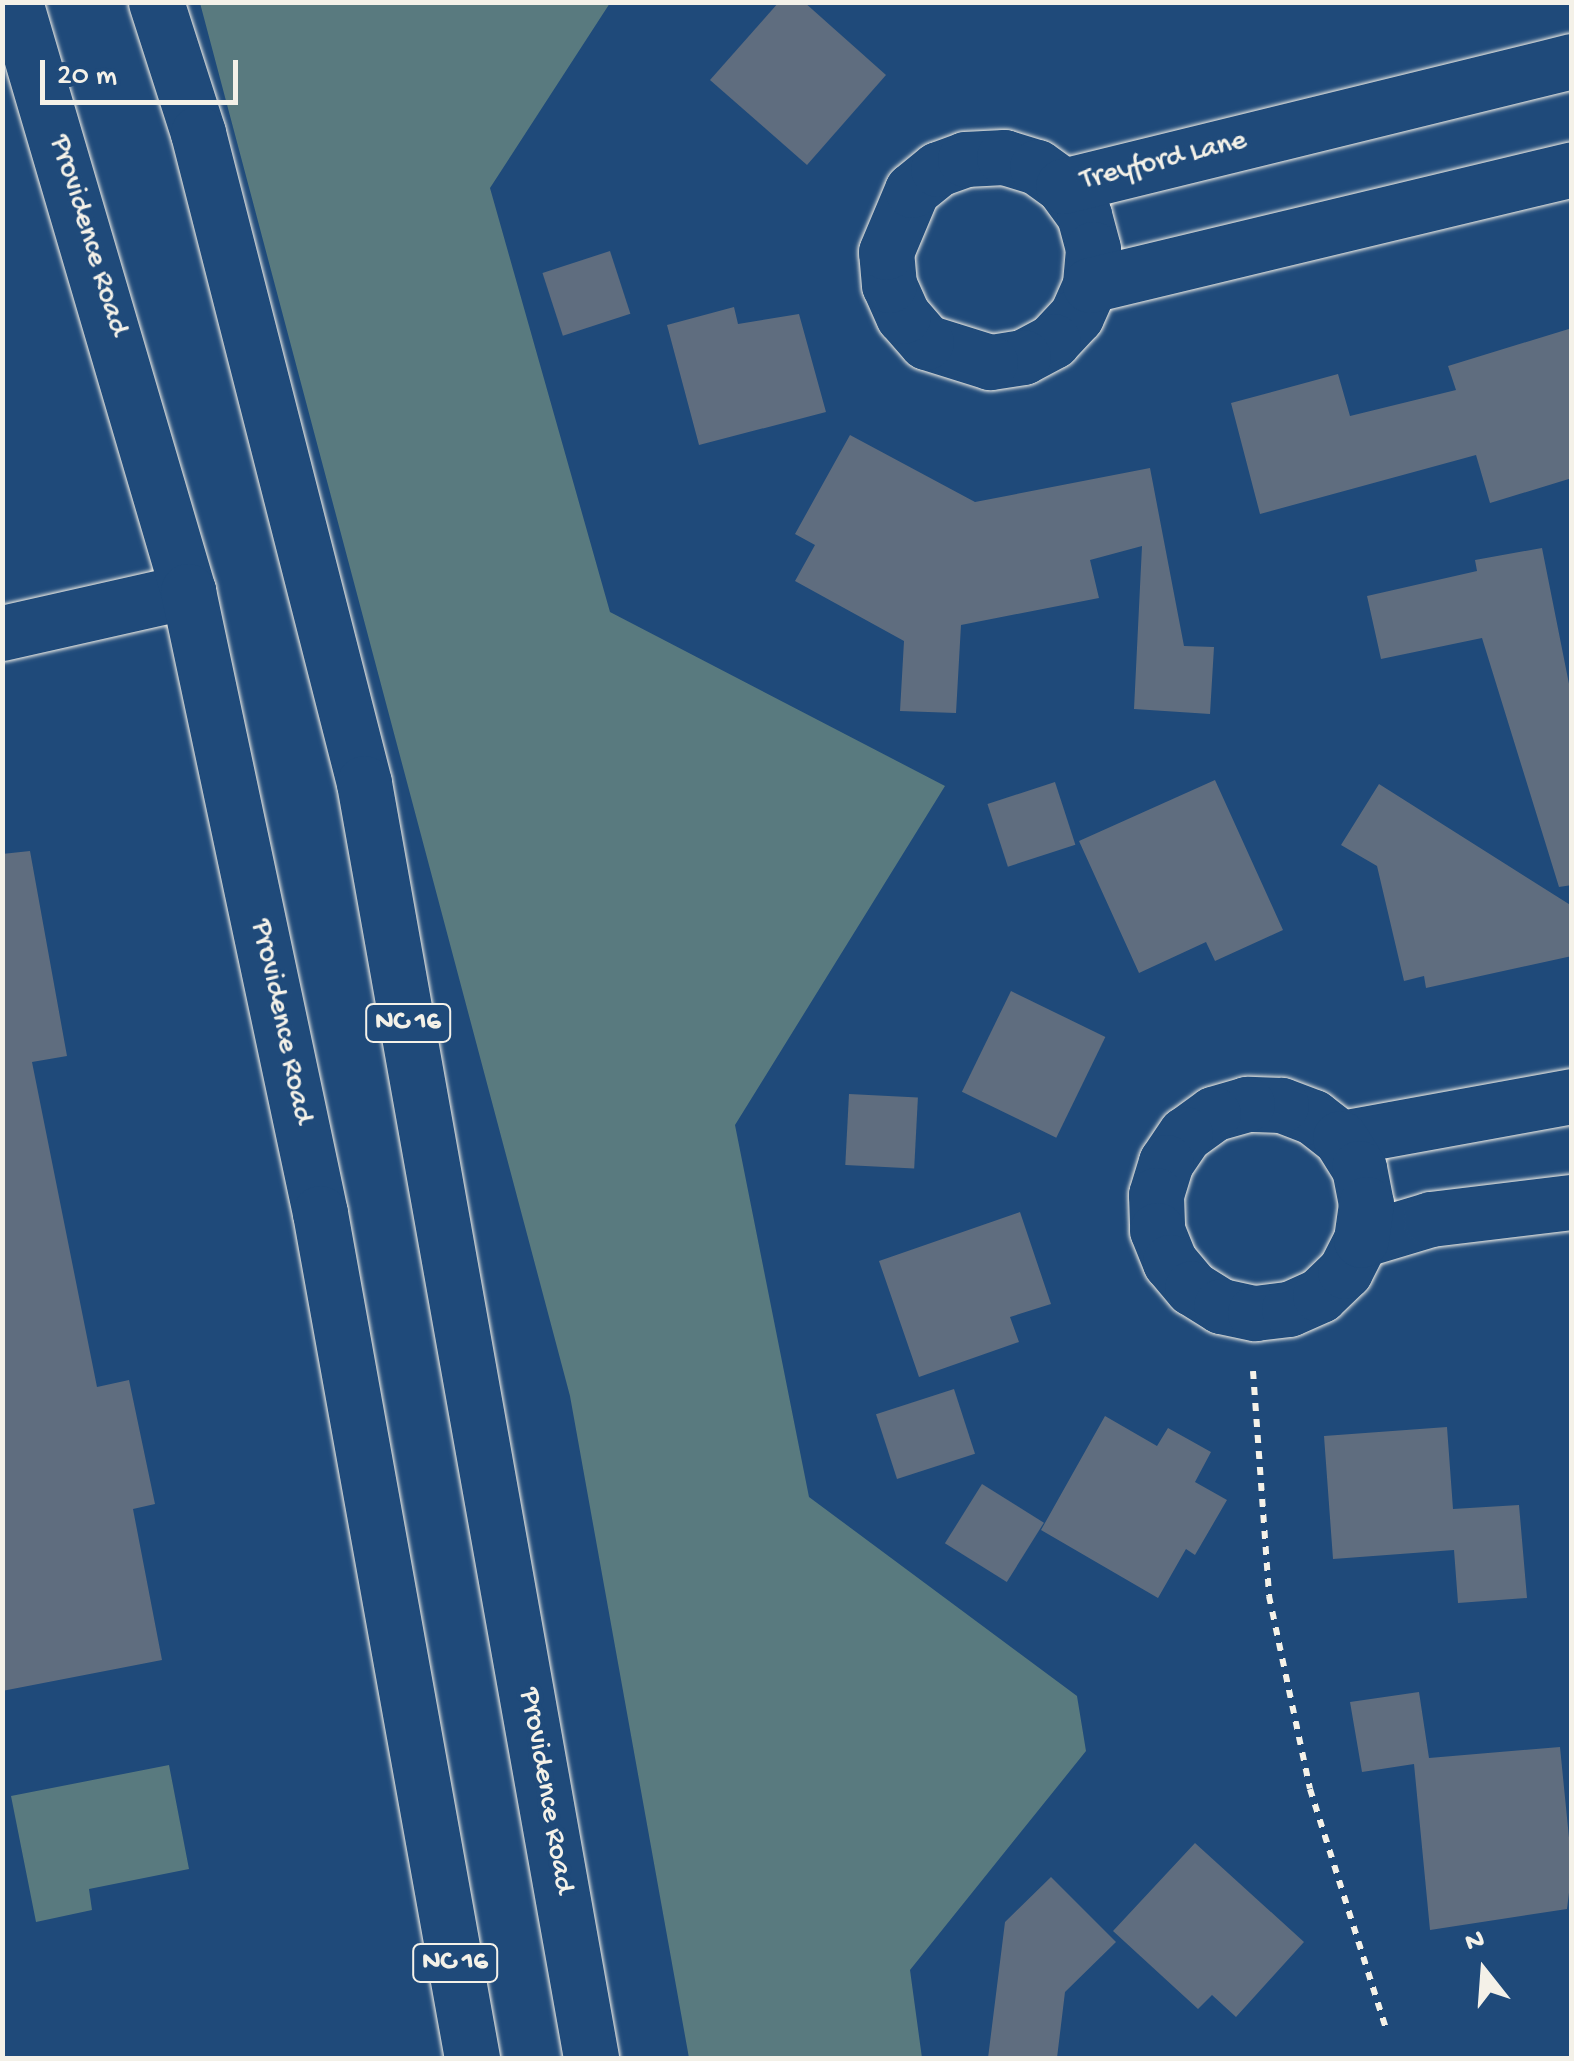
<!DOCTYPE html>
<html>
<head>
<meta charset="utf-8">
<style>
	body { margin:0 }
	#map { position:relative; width:1574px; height:2061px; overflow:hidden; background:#1f4a7a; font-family:"Gochi Hand",sans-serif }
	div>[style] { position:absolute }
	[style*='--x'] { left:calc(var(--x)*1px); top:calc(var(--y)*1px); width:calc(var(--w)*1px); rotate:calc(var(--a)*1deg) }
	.green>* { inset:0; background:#597a7f }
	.building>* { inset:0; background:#5f6d7f; transform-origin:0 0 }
	.path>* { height:6px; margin-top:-3px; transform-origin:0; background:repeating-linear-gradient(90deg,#f4f1e8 0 8px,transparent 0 16px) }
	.roads { filter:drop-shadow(0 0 2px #f4f1e8) drop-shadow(0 0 2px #f4f1e8) }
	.minor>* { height:55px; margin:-27.5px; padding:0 27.5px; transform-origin:27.5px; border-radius:27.5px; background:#1f4a7a }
	.major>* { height:55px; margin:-27.5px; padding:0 27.5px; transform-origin:27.5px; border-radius:27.5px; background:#1f4a7a }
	span { translate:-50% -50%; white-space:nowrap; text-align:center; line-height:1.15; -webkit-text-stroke:9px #1f4a7a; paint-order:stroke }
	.shield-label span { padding:2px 8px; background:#1f4a7a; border:2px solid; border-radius:8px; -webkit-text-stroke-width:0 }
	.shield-label { font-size:28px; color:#f4f1e8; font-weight:700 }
	.street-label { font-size:30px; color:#f4f1e8 }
	.frame { position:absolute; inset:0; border:5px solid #f4f1e8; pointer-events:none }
	.north { position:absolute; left:1434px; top:1921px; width:100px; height:100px; -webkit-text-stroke:8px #1f4a7a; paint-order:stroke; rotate:343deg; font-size:28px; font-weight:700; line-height:40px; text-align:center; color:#f4f1e8 }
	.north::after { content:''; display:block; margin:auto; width:35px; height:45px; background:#f4f1e8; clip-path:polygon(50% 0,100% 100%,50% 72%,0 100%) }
	.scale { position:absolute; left:40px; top:60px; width:198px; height:45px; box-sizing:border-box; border:5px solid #f4f1e8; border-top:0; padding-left:12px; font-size:30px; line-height:35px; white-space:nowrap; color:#f4f1e8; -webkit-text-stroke:8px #1f4a7a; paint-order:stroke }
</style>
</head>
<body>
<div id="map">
	<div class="green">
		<i style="clip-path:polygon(200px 3px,610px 3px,490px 188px,610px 612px,945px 786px,735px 1125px,809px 1497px,1077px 1696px,1086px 1751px,910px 1970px,922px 2058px,689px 2058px,570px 1396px)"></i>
		<i style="clip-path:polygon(169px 1765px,189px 1869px,89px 1889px,92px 1910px,36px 1922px,11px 1796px)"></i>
	</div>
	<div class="building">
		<i style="clip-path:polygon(779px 2px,804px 2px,886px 75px,807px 165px,710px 80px)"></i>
		<i style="left:610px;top:251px;width:66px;height:71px;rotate:72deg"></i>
		<i style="clip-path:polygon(734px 307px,738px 324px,799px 314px,826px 412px,699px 445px,667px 325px)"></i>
		<i style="clip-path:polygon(1572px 328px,1572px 478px,1490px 503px,1476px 455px,1260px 514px,1231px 403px,1338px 374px,1350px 416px,1456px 390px,1448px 366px)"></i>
		<i style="clip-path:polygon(850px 435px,975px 502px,1150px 468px,1184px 646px,1214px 647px,1210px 714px,1134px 709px,1142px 546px,1090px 560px,1099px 598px,961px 625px,956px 713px,900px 711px,904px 641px,795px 581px,815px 545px,795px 534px)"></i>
		<i style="clip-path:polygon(1542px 548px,1572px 699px,1572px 885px,1559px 887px,1482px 638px,1381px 659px,1367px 596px,1477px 571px,1475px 560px)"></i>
		<i style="clip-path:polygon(1215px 780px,1283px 930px,1215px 961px,1206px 942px,1139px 973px,1079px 841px)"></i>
		<i style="left:1055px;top:782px;width:66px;height:71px;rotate:72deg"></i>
		<i style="clip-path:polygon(1379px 784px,1572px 906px,1572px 956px,1426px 988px,1424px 976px,1404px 981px,1377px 866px,1341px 845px)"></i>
		<i style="clip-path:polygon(30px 851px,67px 1056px,32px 1062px,97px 1387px,129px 1380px,155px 1504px,133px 1509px,162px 1660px,2px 1691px,2px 854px)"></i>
		<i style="left:1011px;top:991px;width:105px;height:112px;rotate:26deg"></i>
		<i style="left:849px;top:1094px;width:69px;height:71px;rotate:3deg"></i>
		<i style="clip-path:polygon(1020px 1212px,1051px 1304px,1010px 1317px,1019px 1342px,919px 1377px,879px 1261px)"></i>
		<i style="left:954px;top:1389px;width:68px;height:82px;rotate:72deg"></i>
		<i style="clip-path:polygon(1105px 1416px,1157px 1446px,1168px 1428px,1211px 1452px,1195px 1482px,1227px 1500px,1195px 1555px,1186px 1549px,1158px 1598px,1041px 1530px)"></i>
		<i style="clip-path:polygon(1447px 1427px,1453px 1509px,1519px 1505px,1527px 1598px,1458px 1603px,1454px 1550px,1333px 1559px,1324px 1436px)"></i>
		<i style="left:982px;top:1484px;width:73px;height:70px;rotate:32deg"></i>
		<i style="clip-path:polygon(1419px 1692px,1429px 1758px,1560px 1747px,1572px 1868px,1567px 1909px,1430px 1930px,1414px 1764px,1362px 1772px,1350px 1702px)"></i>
		<i style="clip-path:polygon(1195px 1843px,1304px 1942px,1236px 2017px,1212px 1995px,1198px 2009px,1113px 1931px)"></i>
		<i style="clip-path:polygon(1051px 1877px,1116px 1942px,1065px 1992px,1057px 2058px,988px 2058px,1005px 1922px)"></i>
	</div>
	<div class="path">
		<i style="--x:1253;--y:1371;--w:226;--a:85.9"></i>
		<i style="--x:1269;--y:1596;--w:197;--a:78"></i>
		<i style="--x:1310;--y:1789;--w:251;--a:72.4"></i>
	</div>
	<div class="roads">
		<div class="minor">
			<i style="--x:1063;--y:186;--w:36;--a:54"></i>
			<i style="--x:1084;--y:215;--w:35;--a:75"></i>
			<i style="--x:1093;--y:249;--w:36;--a:95"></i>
			<i style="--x:1090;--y:285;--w:34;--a:114"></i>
			<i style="--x:1076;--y:316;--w:34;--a:133"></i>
			<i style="--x:1053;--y:341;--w:34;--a:152"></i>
			<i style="--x:1023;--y:357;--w:33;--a:171"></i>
			<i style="--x:990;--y:362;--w:67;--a:-162.6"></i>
			<i style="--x:926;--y:342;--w:35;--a:-131"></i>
			<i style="--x:903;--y:316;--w:34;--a:-114"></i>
			<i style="--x:889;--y:285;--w:33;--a:-95"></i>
			<i style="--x:886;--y:252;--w:67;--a:-67.2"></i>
			<i style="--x:912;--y:190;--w:33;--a:-39"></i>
			<i style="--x:938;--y:169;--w:29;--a:-20"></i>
			<i style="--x:965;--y:159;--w:39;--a:-3"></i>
			<i style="--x:1004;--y:157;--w:34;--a:17"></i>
			<i style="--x:1037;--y:167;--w:32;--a:36"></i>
			<i style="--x:1063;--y:186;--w:524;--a:-13.8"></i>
			<i style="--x:1090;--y:285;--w:496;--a:-13.5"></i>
			<i style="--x:2;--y:633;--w:191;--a:-12.7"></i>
			<i style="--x:1572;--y:1096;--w:236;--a:169.7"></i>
			<i style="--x:1340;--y:1138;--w:34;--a:-142"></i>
			<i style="--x:1313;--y:1117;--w:34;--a:-159"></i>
			<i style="--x:1281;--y:1105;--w:34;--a:-178"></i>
			<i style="--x:1247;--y:1104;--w:35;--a:164"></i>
			<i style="--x:1213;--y:1114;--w:34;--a:144"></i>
			<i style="--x:1185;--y:1134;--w:34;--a:124"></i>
			<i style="--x:1166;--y:1162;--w:34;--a:107"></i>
			<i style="--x:1156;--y:1195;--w:35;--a:88"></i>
			<i style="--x:1157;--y:1230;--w:35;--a:68"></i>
			<i style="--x:1170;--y:1262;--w:34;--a:50"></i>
			<i style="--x:1192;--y:1288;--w:34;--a:32"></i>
			<i style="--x:1221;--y:1306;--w:35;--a:12"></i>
			<i style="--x:1255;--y:1313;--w:34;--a:-7"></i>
			<i style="--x:1289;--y:1309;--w:34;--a:-24"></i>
			<i style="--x:1320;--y:1295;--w:35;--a:-44"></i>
			<i style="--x:1345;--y:1271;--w:35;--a:-63"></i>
			<i style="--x:1361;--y:1240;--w:73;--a:-16.7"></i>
			<i style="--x:1431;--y:1219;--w:142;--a:-6.9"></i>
			<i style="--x:1340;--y:1138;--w:36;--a:58"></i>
			<i style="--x:1359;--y:1168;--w:37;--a:79"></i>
			<i style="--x:1366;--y:1204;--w:36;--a:98"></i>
		</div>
		<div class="major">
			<i style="--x:15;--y:2;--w:614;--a:73.63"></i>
			<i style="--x:188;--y:591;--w:636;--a:78.02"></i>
			<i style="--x:320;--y:1213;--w:859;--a:79.8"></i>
			<i style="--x:156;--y:2;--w:138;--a:72.2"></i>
			<i style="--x:198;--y:133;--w:671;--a:75.67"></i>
			<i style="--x:364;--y:783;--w:1295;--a:79.9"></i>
		</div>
	</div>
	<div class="shield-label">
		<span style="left:408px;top:1023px">NC 16</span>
		<span style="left:455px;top:1963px">NC 16</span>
	</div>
	<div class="street-label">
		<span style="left:1164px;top:162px;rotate:-14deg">Treyford Lane</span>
		<span style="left:87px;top:236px;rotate:73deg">Providence Road</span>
		<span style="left:280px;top:1022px;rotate:78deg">Providence Road</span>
		<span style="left:545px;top:1791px;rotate:80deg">Providence Road</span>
	</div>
	<div class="frame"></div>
	<div class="north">N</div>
	<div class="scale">20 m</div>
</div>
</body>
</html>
